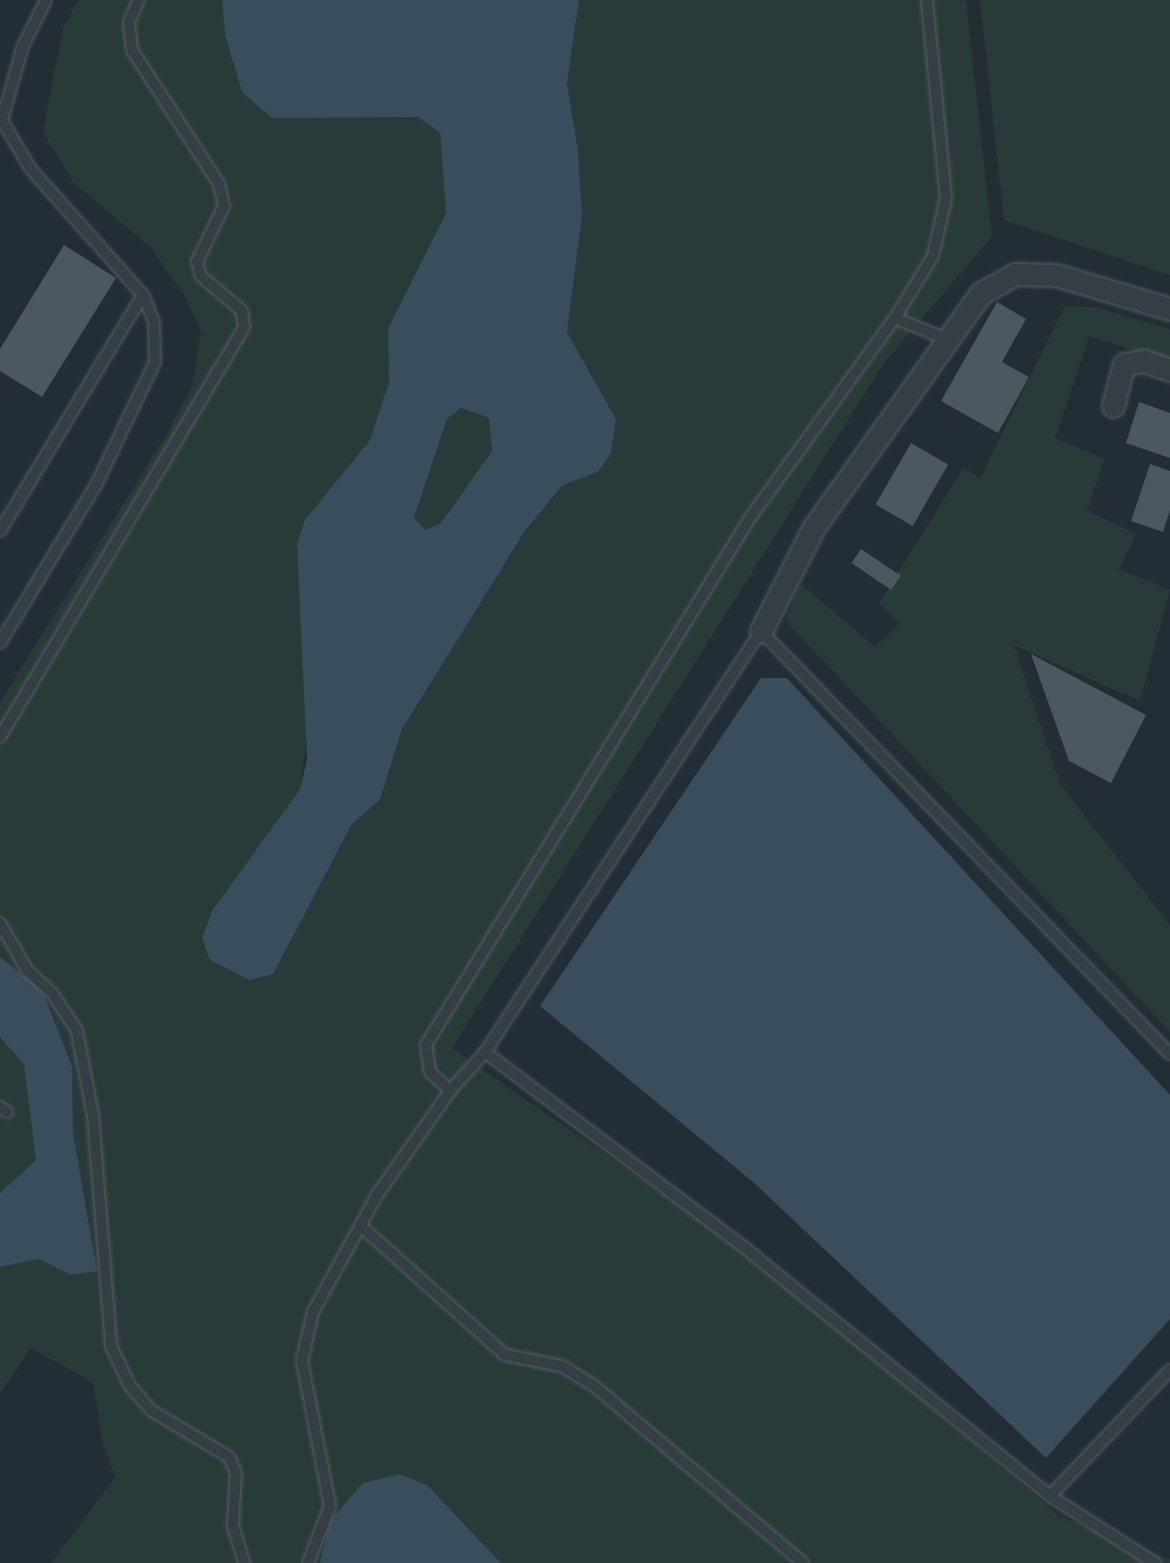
<!DOCTYPE html>
<html>
<head>
<meta charset="utf-8">
<style>
	body { margin:0 }
	#map { position:relative; width:1170px; height:1563px; overflow:hidden; background:#222d35; font-family:"PT Sans",sans-serif }
	div>[style] { position:absolute }
	[style*='--x'] { left:calc(var(--x)*1px); top:calc(var(--y)*1px); width:calc(var(--w)*1px); rotate:calc(var(--a)*1deg) }
	.green>* { inset:0; background:#283b38 }
	.water>* { inset:0; background:#394d5c }
	.building>* { inset:0; background:#4b5860; transform-origin:0 0 }
	.roads { filter:drop-shadow(0 0 2px #535c63) drop-shadow(0 0 2px #535c63) }
	.lane>* { height:10px; margin:-5px; padding:0 5px; transform-origin:5px; border-radius:5px; background:#363e45 }
	.street>* { height:21px; margin:-10.5px; padding:0 10.5px; transform-origin:10.5px; border-radius:10.5px; background:#363e45 }
	span { translate:-50% -50%; white-space:nowrap; text-align:center; line-height:1.15; -webkit-text-stroke:5px #1b232a; paint-order:stroke }
</style>
</head>
<body>
<div id="map">
	<div class="green">
		<i style="clip-path:polygon(79px 0,222px 0,225px 35px,378px 116px,418px 117px,440px 133px,446px 213px,388px 328px,389px 382px,370px 440px,341px 479px,300px 789px,212px 911px,202px 938px,273px 973px,352px 824px,380px 800px,402px 729px,525px 531px,562px 486px,598px 471px,616px 419px,567px 332px,582px 216px,578px 150px,567px 83px,579px 0,966px 0,992px 237px,884px 363px,452px 1048px,766px 1266px,1059px 1516px,1170px 1559px,1170px 1563px,51px 1563px,115px 1477px,103px 1445px,93px 1383px,31px 1348px,0 1394px,0 702px,166px 435px,192px 386px,201px 332px,184px 295px,150px 247px,73px 182px,43px 132px,63px 27px)"></i>
		<i style="clip-path:polygon(980px 0,1170px 0,1170px 275px,1004px 220px)"></i>
		<i style="clip-path:polygon(1065px 306px,1096px 307px,1170px 329px,1170px 362px,1089px 336px,1055px 438px,1105px 459px,1087px 511px,1136px 534px,1119px 569px,1170px 590px,1140px 701px,1014px 645px,1060px 784px,1170px 925px,1170px 1032px,785px 620px,801px 584px,875px 647px,899px 623px,879px 603px,964px 467px,980px 478px)"></i>
		<i style="clip-path:polygon(461px 408px,489px 418px,492px 451px,441px 523px,426px 530px,414px 518px,447px 419px)"></i>
	</div>
	<div class="water">
		<i style="clip-path:polygon(evenodd,222px 0,579px 0,567px 83px,578px 150px,582px 216px,567px 332px,616px 419px,611px 453px,599px 471px,562px 486px,525px 531px,402px 729px,380px 800px,352px 824px,273px 974px,249px 980px,210px 960px,202px 938px,212px 911px,300px 789px,307px 759px,297px 544px,305px 520px,370px 440px,389px 382px,388px 328px,446px 213px,440px 133px,418px 117px,272px 118px,242px 92px,225px 35px,222px 0,461px 408px,489px 418px,492px 451px,441px 523px,426px 530px,414px 518px,447px 419px,461px 408px)"></i>
		<i style="clip-path:polygon(761px 678px,787px 678px,1170px 1095px,1170px 1319px,1046px 1458px,753px 1182px,540px 1006px)"></i>
		<i style="clip-path:polygon(0 957px,42px 990px,72px 1066px,73px 1134px,97px 1271px,71px 1275px,38px 1259px,0 1267px,0 1193px,36px 1160px,24px 1064px,0 1037px)"></i>
		<i style="clip-path:polygon(400px 1474px,427px 1485px,501px 1563px,320px 1563px,330px 1521px,363px 1483px)"></i>
	</div>
	<div class="building">
		<i style="clip-path:polygon(64px 245px,116px 278px,42px 397px,0 371px,0 349px)"></i>
		<i style="clip-path:polygon(997px 302px,1026px 319px,1002px 362px,1029px 377px,998px 433px,941px 401px)"></i>
		<i style="clip-path:polygon(1139px 402px,1170px 413px,1170px 458px,1126px 443px)"></i>
		<i style="left:911px;top:443px;width:43px;height:71px;rotate:30deg"></i>
		<i style="clip-path:polygon(1150px 464px,1170px 471px,1170px 510px,1163px 532px,1131px 521px)"></i>
		<i style="left:861px;top:549px;width:48px;height:17px;rotate:34deg"></i>
		<i style="clip-path:polygon(1031px 654px,1146px 715px,1111px 783px,1069px 761px)"></i>
	</div>
	<div class="roads">
		<div class="lane">
			<i style="--x:895;--y:318;--w:57;--a:22.5"></i>
			<i style="--x:0;--y:531;--w:276;--a:-58.8"></i>
			<i style="--x:0;--y:643;--w:185;--a:-58.7"></i>
			<i style="--x:96;--y:485;--w:136;--a:-64.4"></i>
			<i style="--x:155;--y:362;--w:40;--a:-91.4"></i>
			<i style="--x:154;--y:322;--w:29;--a:-112"></i>
			<i style="--x:143;--y:295;--w:170;--a:-131.7"></i>
			<i style="--x:30;--y:168;--w:56;--a:-120.3"></i>
			<i style="--x:2;--y:120;--w:77;--a:-74.2"></i>
			<i style="--x:23;--y:46;--w:51;--a:-63.4"></i>
			<i style="--x:0;--y:737;--w:477;--a:-59.2"></i>
			<i style="--x:244;--y:327;--w:16;--a:-97"></i>
			<i style="--x:242;--y:311;--w:54;--a:-139.5"></i>
			<i style="--x:201;--y:276;--w:15;--a:-106"></i>
			<i style="--x:197;--y:262;--w:62;--a:-64.3"></i>
			<i style="--x:224;--y:206;--w:23;--a:-103"></i>
			<i style="--x:219;--y:184;--w:160;--a:-123"></i>
			<i style="--x:132;--y:50;--w:28;--a:-96"></i>
			<i style="--x:129;--y:22;--w:24;--a:-66"></i>
			<i style="--x:0;--y:923;--w:54;--a:60.1"></i>
			<i style="--x:27;--y:970;--w:34;--a:43"></i>
			<i style="--x:52;--y:993;--w:45;--a:56.7"></i>
			<i style="--x:77;--y:1031;--w:86;--a:79.2"></i>
			<i style="--x:93;--y:1115;--w:232;--a:85.5"></i>
			<i style="--x:111;--y:1346;--w:44;--a:64.6"></i>
			<i style="--x:130;--y:1386;--w:33;--a:49"></i>
			<i style="--x:152;--y:1411;--w:90;--a:30.9"></i>
			<i style="--x:229;--y:1457;--w:17;--a:66"></i>
			<i style="--x:236;--y:1473;--w:53;--a:93.2"></i>
			<i style="--x:233;--y:1526;--w:39;--a:73"></i>
			<i style="--x:1170;--y:1054;--w:588;--a:-134.04"></i>
			<i style="--x:761;--y:631;--w:503;--a:123.25"></i>
			<i style="--x:485;--y:1052;--w:326;--a:37"></i>
			<i style="--x:745;--y:1248;--w:393;--a:39.1"></i>
			<i style="--x:1050;--y:1496;--w:174;--a:-46.4"></i>
			<i style="--x:450;--y:1091;--w:28;--a:-136"></i>
			<i style="--x:430;--y:1072;--w:27;--a:-98"></i>
			<i style="--x:426;--y:1045;--w:619;--a:-58.42"></i>
			<i style="--x:750;--y:518;--w:247;--a:-54.1"></i>
			<i style="--x:895;--y:318;--w:73;--a:-58.5"></i>
			<i style="--x:933;--y:256;--w:59;--a:-77.4"></i>
			<i style="--x:946;--y:198;--w:199;--a:-95.5"></i>
			<i style="--x:0;--y:1107;--w:9;--a:36"></i>
			<i style="--x:360;--y:1225;--w:195;--a:41.9"></i>
			<i style="--x:505;--y:1355;--w:58;--a:10.9"></i>
			<i style="--x:562;--y:1366;--w:36;--a:32"></i>
			<i style="--x:593;--y:1385;--w:275;--a:40.3"></i>
			<i style="--x:1050;--y:1496;--w:125;--a:32.5"></i>
			<i style="--x:308;--y:1563;--w:61;--a:-68.9"></i>
			<i style="--x:330;--y:1506;--w:149;--a:-100.9"></i>
			<i style="--x:302;--y:1360;--w:49;--a:-77.1"></i>
			<i style="--x:313;--y:1312;--w:133;--a:-61.3"></i>
			<i style="--x:377;--y:1195;--w:127;--a:-54.9"></i>
			<i style="--x:450;--y:1091;--w:52;--a:-48.1"></i>
		</div>
		<div class="street">
			<i style="--x:1113;--y:406;--w:43;--a:-75.3"></i>
			<i style="--x:1124;--y:364;--w:20;--a:-9"></i>
			<i style="--x:1144;--y:361;--w:28;--a:19"></i>
			<i style="--x:761;--y:631;--w:117;--a:-63"></i>
			<i style="--x:814;--y:527;--w:287;--a:-54.5"></i>
			<i style="--x:981;--y:293;--w:39;--a:-29"></i>
			<i style="--x:1015;--y:274;--w:41;--a:1.4"></i>
			<i style="--x:1056;--y:275;--w:119;--a:16.6"></i>
		</div>
	</div>
</div>
</body>
</html>
